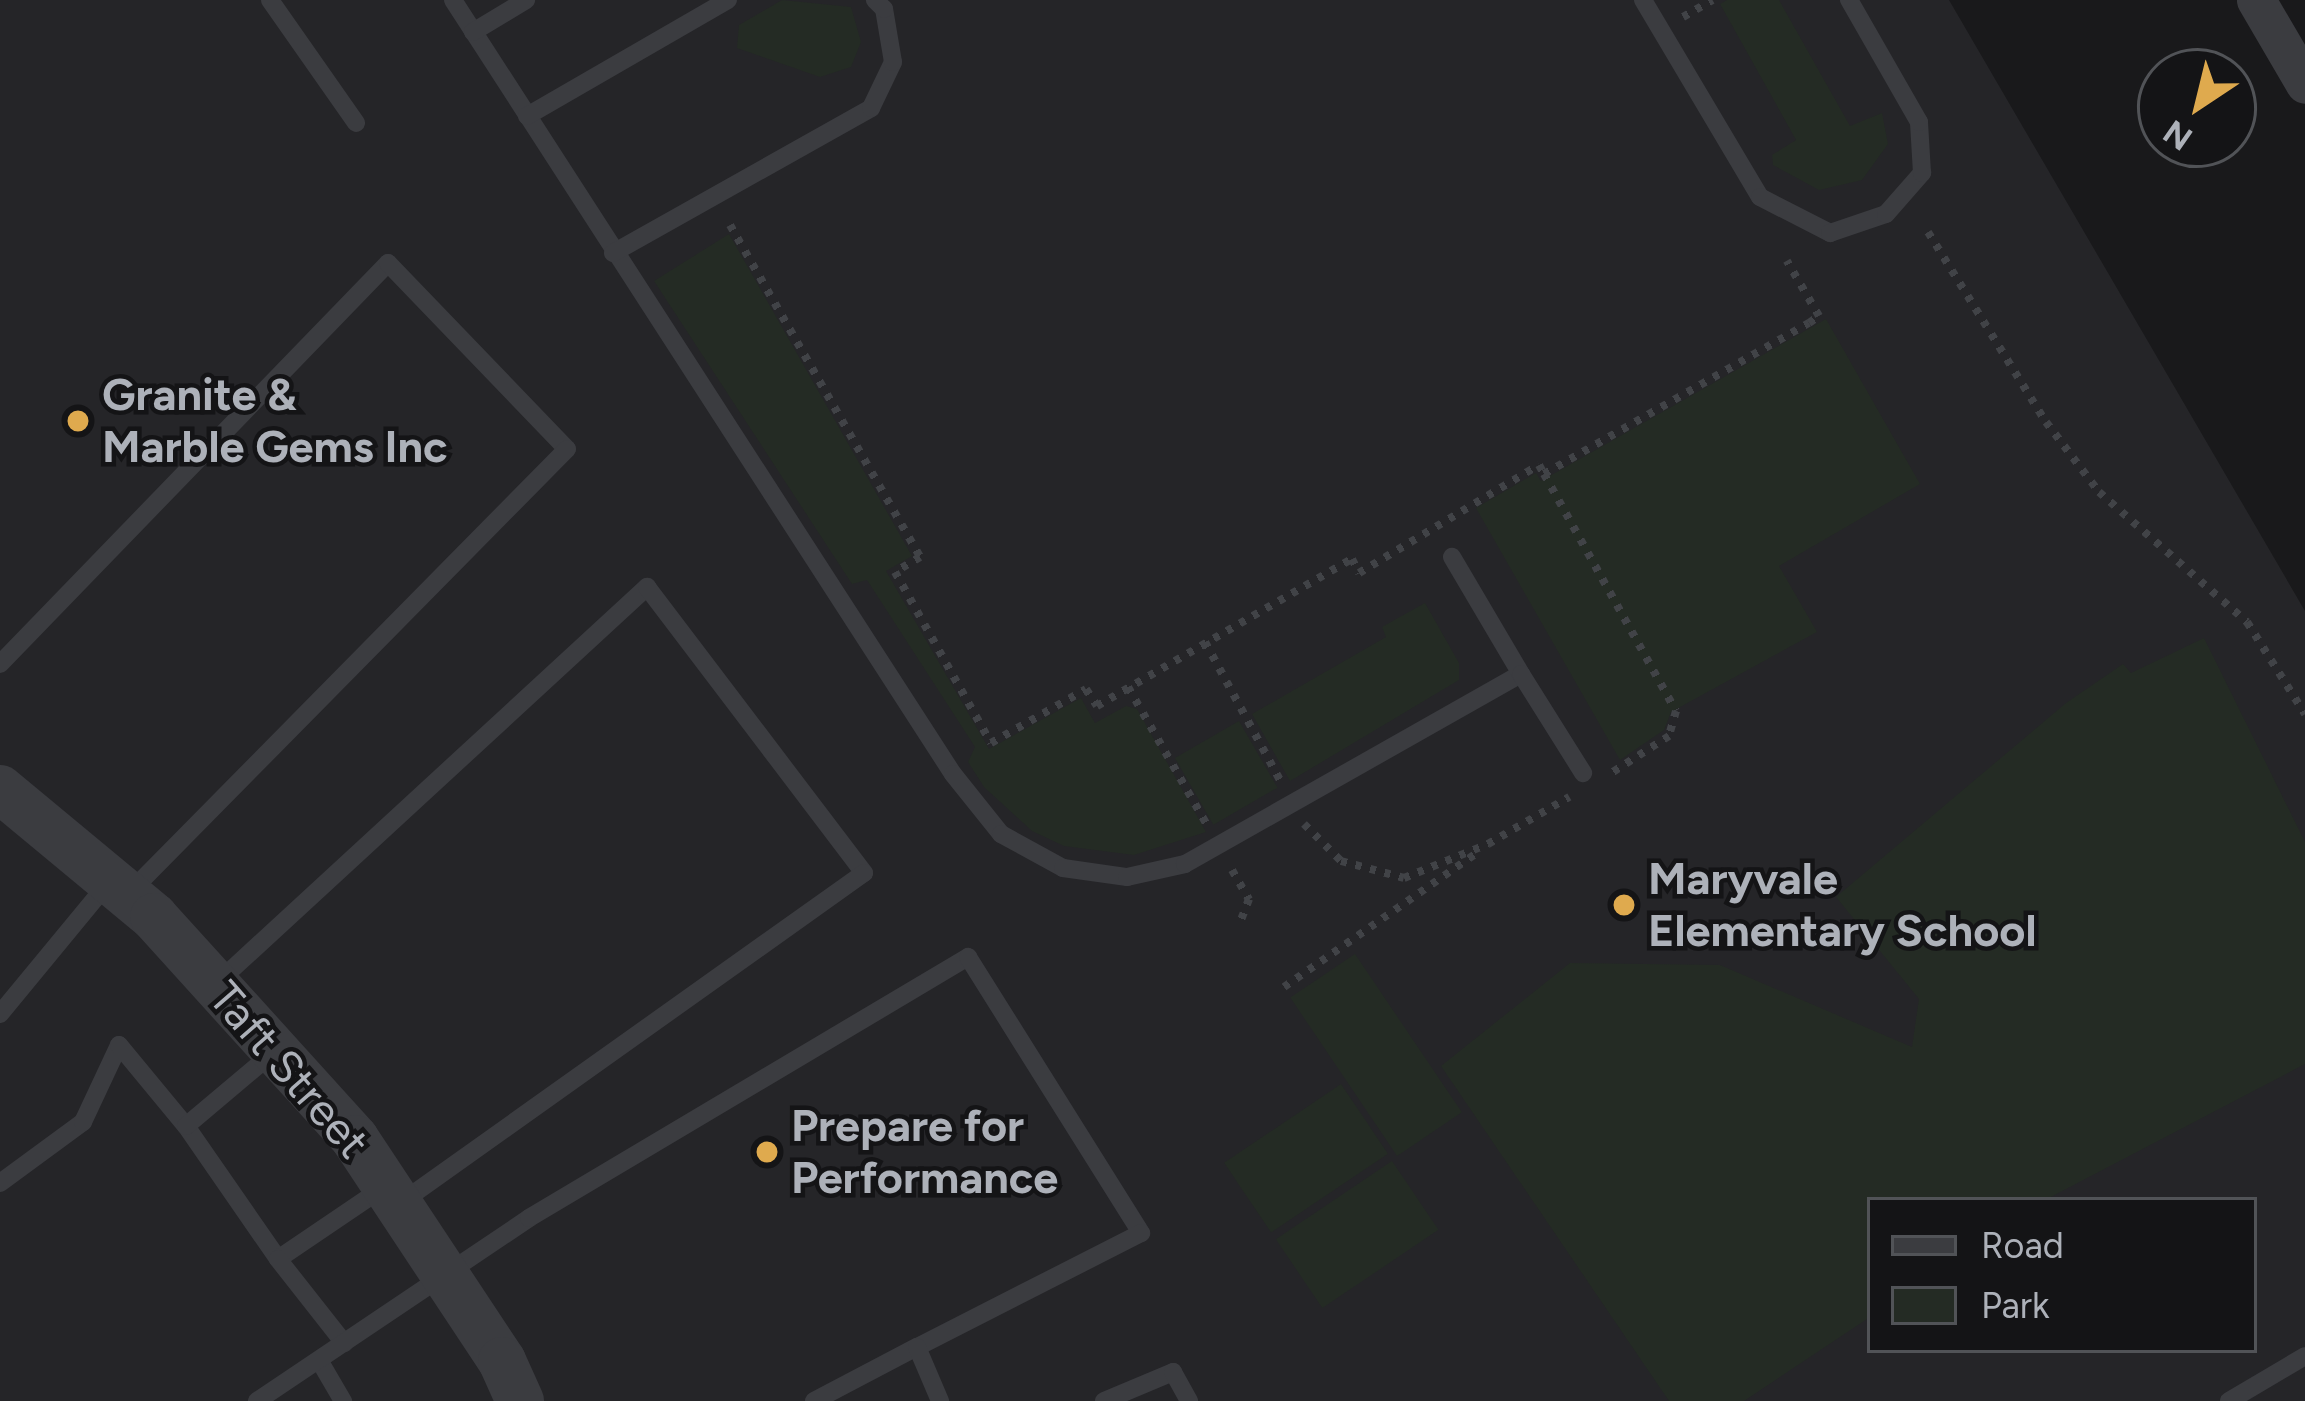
<!DOCTYPE html>
<html>
<head>
<meta charset="utf-8">
<style>
	body { margin:0 }
	#map { position:relative; width:2305px; height:1401px; overflow:hidden; background:#19191b; font-family:Figtree,sans-serif }
	div>[style] { position:absolute }
	[style*='--x'] { left:calc(var(--x)*1px); top:calc(var(--y)*1px); width:calc(var(--w)*1px); rotate:calc(var(--a)*1deg) }
	.built>* { inset:0; background:#252528 }
	.green>* { inset:0; background:#242b24; transform-origin:0 0 }
	.path>* { height:8px; margin-top:-4px; transform-origin:0; background:repeating-linear-gradient(90deg,#414347 0 6px,transparent 0 15px) }
	.service>* { height:18px; margin:-9px; padding:0 9px; transform-origin:9px; border-radius:9px; background:#3b3c40 }
	.minor>* { height:39px; margin:-19.5px; padding:0 19.5px; transform-origin:19.5px; border-radius:19.5px; background:#3b3c40 }
	.tertiary>* { height:48px; margin:-24px; padding:0 24px; transform-origin:24px; border-radius:24px; background:#3b3c40 }
	.dots>* { width:33px; height:33px; translate:-50% -50%; box-sizing:border-box; border:6px solid #141416; border-radius:50% }
	span { translate:-50% -50%; white-space:nowrap; text-align:center; line-height:1.15; -webkit-text-stroke:9px #141416; paint-order:stroke }
	.poi-label { font-size:45px; color:#adb1b9; font-weight:700 }
	.left { translate:0 -50%; text-align:left }
	.street-label { font-size:45px; color:#adb1b9 }
	.legend { position:absolute; left:1867px; top:1197px; width:390px; height:156px; box-sizing:border-box; background:#141416; border:3px solid #515357; margin:0; padding:15px 21px; list-style:none; font-size:36px; color:#adb1b9 }
	.legend li { display:flex; align-items:center; gap:24px; height:60px }
	.legend b { width:60px; border:3px solid #515357 }
	.north { position:absolute; left:2137px; top:48px; width:120px; height:120px; box-sizing:border-box; background:#141416; border:3px solid #515357; border-radius:50%; rotate:215deg; font-size:33px; font-weight:700; line-height:48px; text-align:center; color:#adb1b9 }
	.north::after { content:''; display:block; margin:auto; width:42px; height:54px; background:#dfaa4e; clip-path:polygon(50% 0,100% 100%,50% 72%,0 100%) }
</style>
</head>
<body>
<div id="map">
	<div class="built">
		<i style="clip-path:polygon(evenodd,0 0,1949px 0,2305px 611px,2305px 1401px,0 1401px,0 0,1870px 1200px,2254px 1200px,2254px 1350px,1870px 1350px,1870px 1200px)"></i>
	</div>
	<div class="green">
		<i style="clip-path:polygon(782px 0,851px 7px,861px 42px,851px 67px,820px 77px,737px 48px,739px 25px)"></i>
		<i style="clip-path:polygon(1727px 0,1779px 0,1850px 126px,1882px 113px,1888px 144px,1862px 180px,1819px 190px,1773px 165px,1772px 155px,1796px 140px,1720px 4px)"></i>
		<i style="clip-path:polygon(729px 234px,912px 556px,886px 571px,989px 749px,1081px 698px,1095px 723px,1126px 706px,1137px 709px,1206px 832px,1134px 855px,1064px 846px,1032px 831px,984px 787px,968px 762px,975px 747px,867px 580px,852px 584px,654px 281px)"></i>
		<i style="clip-path:polygon(1826px 319px,1920px 484px,1779px 566px,1817px 632px,1671px 712px,1664px 730px,1620px 760px,1476px 508px,1536px 473px,1541px 481px)"></i>
		<i style="clip-path:polygon(1425px 603px,1459px 663px,1459px 680px,1290px 781px,1252px 714px,1386px 637px,1382px 627px)"></i>
		<i style="clip-path:polygon(2204px 638px,2305px 842px,2305px 1064px,2045px 1200px,1870px 1200px,1870px 1317px,1744px 1401px,1669px 1401px,1441px 1066px,1570px 963px,1720px 965px,1912px 1047px,1919px 999px,1836px 897px,2066px 703px,2123px 664px,2131px 673px)"></i>
		<i style="left:1239px;top:721px;width:77px;height:74px;rotate:60deg"></i>
		<i style="left:1355px;top:954px;width:191px;height:78px;rotate:56deg"></i>
		<i style="left:1341px;top:1084px;width:84px;height:141px;rotate:56deg"></i>
		<i style="left:1392px;top:1161px;width:83px;height:140px;rotate:56deg"></i>
	</div>
	<div class="path">
		<i style="--x:1683;--y:17;--w:34;--a:-30"></i>
		<i style="--x:730;--y:225;--w:383;--a:60.2"></i>
		<i style="--x:920;--y:557;--w:29;--a:149"></i>
		<i style="--x:895;--y:572;--w:196;--a:60.7"></i>
		<i style="--x:991;--y:743;--w:109;--a:-29.6"></i>
		<i style="--x:1086;--y:689;--w:20;--a:57"></i>
		<i style="--x:1097;--y:706;--w:294;--a:-30"></i>
		<i style="--x:1352;--y:559;--w:16;--a:63"></i>
		<i style="--x:1359;--y:573;--w:210;--a:-31"></i>
		<i style="--x:1539;--y:465;--w:10;--a:61"></i>
		<i style="--x:1544;--y:474;--w:305;--a:-29.7"></i>
		<i style="--x:1809;--y:323;--w:12;--a:-35"></i>
		<i style="--x:1819;--y:316;--w:64;--a:-120.2"></i>
		<i style="--x:1928;--y:232;--w:224;--a:58.2"></i>
		<i style="--x:2046;--y:422;--w:88;--a:52.9"></i>
		<i style="--x:2099;--y:492;--w:197;--a:41.3"></i>
		<i style="--x:2247;--y:622;--w:109;--a:57.8"></i>
		<i style="--x:1544;--y:474;--w:271;--a:60.9"></i>
		<i style="--x:1676;--y:711;--w:26;--a:106"></i>
		<i style="--x:1669;--y:736;--w:72;--a:147.4"></i>
		<i style="--x:1205;--y:642;--w:159;--a:61.5"></i>
		<i style="--x:1128;--y:687;--w:157;--a:60.2"></i>
		<i style="--x:1304;--y:824;--w:52;--a:45"></i>
		<i style="--x:1341;--y:861;--w:65;--a:15.1"></i>
		<i style="--x:1404;--y:878;--w:91;--a:-22"></i>
		<i style="--x:1488;--y:844;--w:94;--a:-30.1"></i>
		<i style="--x:1232;--y:870;--w:34;--a:60"></i>
		<i style="--x:1249;--y:899;--w:25;--a:111"></i>
		<i style="--x:1284;--y:987;--w:236;--a:-34.8"></i>
	</div>
	<div class="service">
		<i style="--x:270;--y:0;--w:150;--a:55"></i>
		<i style="--x:453;--y:0;--w:921;--a:57.14"></i>
		<i style="--x:953;--y:774;--w:77;--a:51.3"></i>
		<i style="--x:1001;--y:834;--w:71;--a:28.7"></i>
		<i style="--x:1063;--y:868;--w:65;--a:8"></i>
		<i style="--x:1127;--y:877;--w:59;--a:-12.6"></i>
		<i style="--x:1185;--y:864;--w:386;--a:-29.5"></i>
		<i style="--x:1521;--y:674;--w:136;--a:-120.5"></i>
		<i style="--x:1643;--y:0;--w:229;--a:59.3"></i>
		<i style="--x:1760;--y:197;--w:79;--a:27.2"></i>
		<i style="--x:1830;--y:233;--w:59;--a:-18.7"></i>
		<i style="--x:1886;--y:214;--w:55;--a:-48.7"></i>
		<i style="--x:1922;--y:173;--w:51;--a:-93.4"></i>
		<i style="--x:1919;--y:122;--w:141;--a:-119.8"></i>
		<i style="--x:473;--y:32;--w:62;--a:-31.1"></i>
		<i style="--x:527;--y:116;--w:232;--a:-30"></i>
		<i style="--x:613;--y:253;--w:296;--a:-29.3"></i>
		<i style="--x:871;--y:108;--w:51;--a:-64.4"></i>
		<i style="--x:893;--y:62;--w:54;--a:-99.6"></i>
		<i style="--x:884;--y:9;--w:13;--a:-135"></i>
		<i style="--x:0;--y:664;--w:558;--a:-45.94"></i>
		<i style="--x:388;--y:263;--w:258;--a:46.1"></i>
		<i style="--x:567;--y:449;--w:621;--a:134.61"></i>
		<i style="--x:1521;--y:674;--w:117;--a:57.9"></i>
		<i style="--x:217;--y:983;--w:585;--a:-42.64"></i>
		<i style="--x:647;--y:587;--w:359;--a:52.8"></i>
		<i style="--x:864;--y:873;--w:571;--a:144.56"></i>
		<i style="--x:0;--y:1014;--w:168;--a:-50.5"></i>
		<i style="--x:186;--y:1126;--w:162;--a:55.3"></i>
		<i style="--x:278;--y:1259;--w:127;--a:-34.1"></i>
		<i style="--x:0;--y:1183;--w:103;--a:-36.3"></i>
		<i style="--x:83;--y:1122;--w:85;--a:-64.9"></i>
		<i style="--x:119;--y:1045;--w:105;--a:50.4"></i>
		<i style="--x:186;--y:1126;--w:116;--a:-40.1"></i>
		<i style="--x:278;--y:1259;--w:107;--a:51.8"></i>
		<i style="--x:319;--y:1360;--w:48;--a:59.7"></i>
		<i style="--x:257;--y:1401;--w:328;--a:-33.9"></i>
		<i style="--x:529;--y:1218;--w:511;--a:-30.73"></i>
		<i style="--x:968;--y:957;--w:326;--a:57.9"></i>
		<i style="--x:1141;--y:1233;--w:251;--a:153"></i>
		<i style="--x:814;--y:1401;--w:116;--a:-27.7"></i>
		<i style="--x:917;--y:1347;--w:59;--a:66.9"></i>
		<i style="--x:1104;--y:1401;--w:75;--a:-22.8"></i>
		<i style="--x:1173;--y:1372;--w:33;--a:61"></i>
		<i style="--x:2229;--y:1401;--w:88;--a:-30.6"></i>
	</div>
	<div class="minor">
		<i style="--x:2256;--y:0;--w:97;--a:59.7"></i>
	</div>
	<div class="tertiary">
		<i style="--x:0;--y:789;--w:200;--a:39.7"></i>
		<i style="--x:154;--y:917;--w:299;--a:47.8"></i>
		<i style="--x:355;--y:1139;--w:266;--a:56.5"></i>
		<i style="--x:502;--y:1361;--w:44;--a:65.8"></i>
	</div>
	<div class="dots">
		<i style="left:78px;top:421px;background:#dfaa4e"></i>
		<i style="left:1624px;top:905px;background:#dfaa4e"></i>
		<i style="left:767px;top:1152px;background:#dfaa4e"></i>
	</div>
	<div class="poi-label">
		<span class="left" style="left:102px;top:421px">Granite &amp;<br>Marble Gems Inc</span>
		<span class="left" style="left:1648px;top:905px">Maryvale<br>Elementary School</span>
		<span class="left" style="left:791px;top:1152px">Prepare for<br>Performance</span>
	</div>
	<div class="street-label">
		<span style="left:289px;top:1070px;rotate:49deg">Taft Street</span>
	</div>
	<ul class="legend">
	<li><b style="height:15px;background:#3b3c40"></b>Road</li>
	<li><b style="height:33px;background:#242b24"></b>Park</li>
	</ul>
	<div class="north">N</div>
</div>
</body>
</html>
